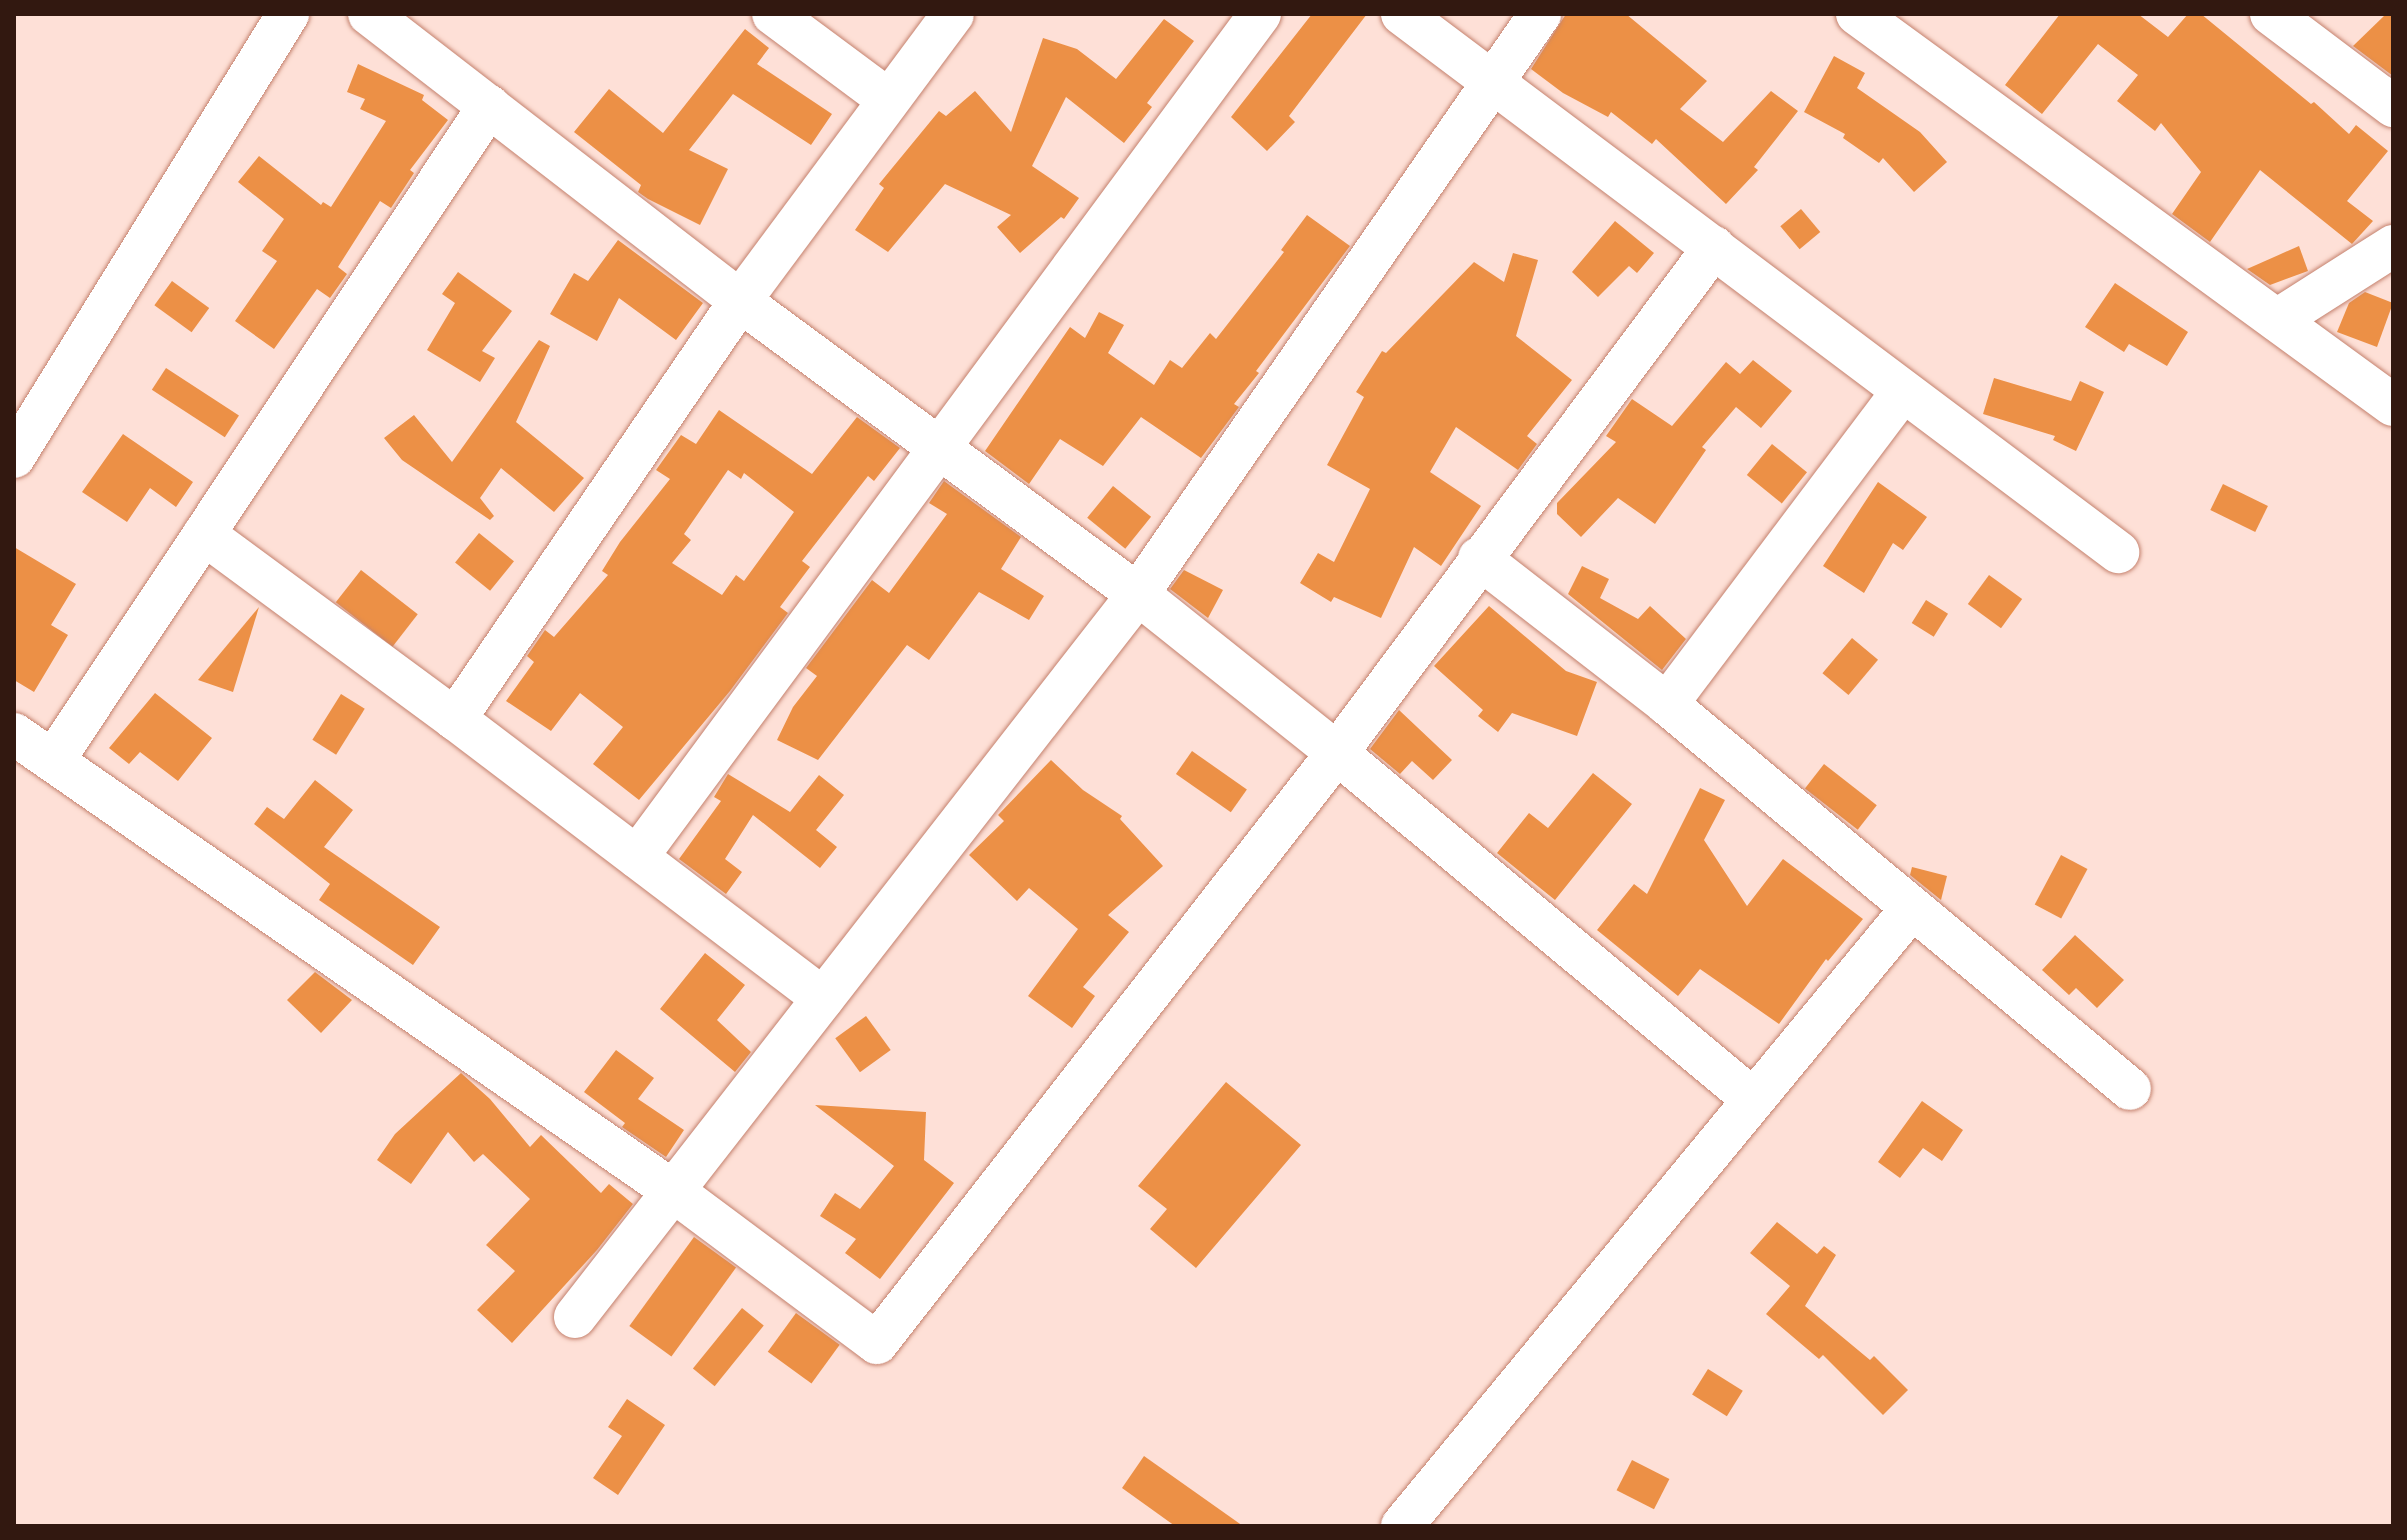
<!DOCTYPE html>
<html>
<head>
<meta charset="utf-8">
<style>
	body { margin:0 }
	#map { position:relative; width:2407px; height:1540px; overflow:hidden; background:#fee0d7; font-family:Raleway,sans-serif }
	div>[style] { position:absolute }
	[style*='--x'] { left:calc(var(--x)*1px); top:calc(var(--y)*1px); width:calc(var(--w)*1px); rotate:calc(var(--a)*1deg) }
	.building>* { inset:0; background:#ec9046; transform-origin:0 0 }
	.roads { filter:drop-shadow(0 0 2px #c4816d) drop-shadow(0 0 2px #c4816d) }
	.minor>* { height:42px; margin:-21px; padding:0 21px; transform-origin:21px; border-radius:21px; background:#fff }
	span { translate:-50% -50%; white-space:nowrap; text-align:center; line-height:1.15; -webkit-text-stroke:8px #f5f5f5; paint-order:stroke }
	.frame { position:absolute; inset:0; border:16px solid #321810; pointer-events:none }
</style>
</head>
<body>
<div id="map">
	<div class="building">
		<i style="clip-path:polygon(1312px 14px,1367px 14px,1289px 116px,1295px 122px,1267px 151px,1231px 117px)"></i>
		<i style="clip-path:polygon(1566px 14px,1626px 14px,1707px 81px,1680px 109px,1723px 142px,1771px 91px,1798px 111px,1754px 167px,1758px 170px,1726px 204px,1656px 139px,1652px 144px,1611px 112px,1608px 117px,1563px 93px,1531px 69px)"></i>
		<i style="clip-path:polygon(2060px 14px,2138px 14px,2168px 37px,2188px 14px,2201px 14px,2311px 104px,2314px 102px,2349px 134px,2356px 125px,2388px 151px,2347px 201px,2373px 221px,2352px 244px,2260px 170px,2210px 242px,2172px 214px,2201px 172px,2161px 123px,2155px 131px,2117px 101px,2138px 75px,2098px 44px,2042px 114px,2005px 85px)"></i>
		<i style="clip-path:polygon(2386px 14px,2393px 14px,2393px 76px,2353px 46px)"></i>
		<i style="clip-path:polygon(1164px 19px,1194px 41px,1147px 103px,1152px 107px,1124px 143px,1066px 97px,1032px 166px,1079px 198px,1064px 219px,1061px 217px,1020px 253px,997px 227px,1011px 215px,945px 184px,888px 252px,855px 230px,884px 188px,879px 184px,939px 111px,946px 116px,975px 91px,1011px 132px,1043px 38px,1077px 49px,1116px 79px)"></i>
		<i style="clip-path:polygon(745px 29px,769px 48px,757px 64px,832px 114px,811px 145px,733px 94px,689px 150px,728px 169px,700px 225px,648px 199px,638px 192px,641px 185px,574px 132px,609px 89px,663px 133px)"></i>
		<i style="clip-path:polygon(1834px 56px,1865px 73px,1857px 88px,1920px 132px,1947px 162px,1914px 192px,1883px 158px,1879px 163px,1843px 138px,1845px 134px,1804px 112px)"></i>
		<i style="clip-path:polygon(358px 64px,424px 95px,422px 100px,448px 120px,410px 170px,414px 173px,391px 208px,380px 201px,338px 267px,347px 274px,330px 298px,317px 289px,274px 349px,235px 321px,277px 261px,262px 251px,284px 219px,238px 182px,259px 156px,321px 205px,323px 202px,331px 207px,386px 121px,360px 109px,365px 99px,347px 92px)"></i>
		<i style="left:1801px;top:209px;width:30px;height:27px;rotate:50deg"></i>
		<i style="clip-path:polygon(1307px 215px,1350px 246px,1256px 371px,1259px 373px,1234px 404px,1239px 407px,1201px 458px,1141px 417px,1103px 466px,1060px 439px,1029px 484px,985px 451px,1070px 327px,1085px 338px,1099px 312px,1124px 325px,1108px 353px,1154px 385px,1170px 360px,1182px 368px,1210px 333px,1216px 339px,1284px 252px,1281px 250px)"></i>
		<i style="clip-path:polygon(1615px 221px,1654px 253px,1637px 273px,1629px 266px,1598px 297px,1572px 272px)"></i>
		<i style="clip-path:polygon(618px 240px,703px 303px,676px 340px,619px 298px,597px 341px,550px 314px,574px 273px,588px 281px)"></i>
		<i style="clip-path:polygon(2299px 246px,2308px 271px,2270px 285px,2247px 269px)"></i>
		<i style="clip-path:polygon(1513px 253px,1538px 260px,1516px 336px,1572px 380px,1527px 436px,1537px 444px,1518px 470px,1456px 427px,1430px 472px,1481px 506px,1441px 566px,1414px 547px,1381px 618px,1334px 597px,1331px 602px,1300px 583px,1318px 553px,1334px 562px,1370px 489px,1327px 465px,1364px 397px,1356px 392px,1382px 351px,1386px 353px,1474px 262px,1504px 282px)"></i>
		<i style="clip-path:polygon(458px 272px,512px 311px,482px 351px,495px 358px,480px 382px,427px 350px,455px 303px,442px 294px)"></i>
		<i style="left:172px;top:281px;width:46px;height:30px;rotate:36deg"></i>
		<i style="clip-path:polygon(2115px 283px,2188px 332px,2167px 366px,2129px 344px,2124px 352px,2085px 327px)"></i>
		<i style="clip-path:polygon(2365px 292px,2393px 303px,2377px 347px,2337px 332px,2349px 303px)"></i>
		<i style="clip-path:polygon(539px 340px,550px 346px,516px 422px,584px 478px,554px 512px,501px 468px,480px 498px,494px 516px,490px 520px,402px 460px,384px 438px,414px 415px,452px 462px)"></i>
		<i style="clip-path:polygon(1753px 360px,1792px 391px,1761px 428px,1736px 407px,1702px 447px,1706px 450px,1655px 524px,1618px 498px,1581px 537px,1557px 514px,1557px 503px,1616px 442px,1606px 436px,1632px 399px,1672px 426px,1726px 362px,1740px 374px)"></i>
		<i style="left:166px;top:368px;width:87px;height:26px;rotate:33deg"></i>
		<i style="clip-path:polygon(1994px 378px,2071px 401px,2080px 381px,2104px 392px,2076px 451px,2053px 440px,2055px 436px,1983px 414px)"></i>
		<i style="clip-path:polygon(evenodd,719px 410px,812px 474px,857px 417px,900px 448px,874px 481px,868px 476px,802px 561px,810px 567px,780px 607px,788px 613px,730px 691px,639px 800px,593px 764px,623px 727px,580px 693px,551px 731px,506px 701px,534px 662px,527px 656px,545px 630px,554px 637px,608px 575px,602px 571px,620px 542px,670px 479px,656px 470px,681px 435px,696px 444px,719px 410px,728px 470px,741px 479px,744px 473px,794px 512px,744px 581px,736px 575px,722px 595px,672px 563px,691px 540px,684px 534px,728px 470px)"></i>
		<i style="clip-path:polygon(123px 434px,193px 482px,176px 507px,150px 488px,127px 522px,82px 492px)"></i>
		<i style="left:1772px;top:444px;width:45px;height:40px;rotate:39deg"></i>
		<i style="clip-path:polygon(944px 481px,1021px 537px,1001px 569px,1044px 596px,1029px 620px,979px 592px,929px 660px,907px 645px,818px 760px,777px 740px,793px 707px,817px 676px,806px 668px,872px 580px,889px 593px,947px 514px,929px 503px)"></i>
		<i style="clip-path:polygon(1878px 482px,1927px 517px,1903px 550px,1893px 543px,1864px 593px,1823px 566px)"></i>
		<i style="left:2223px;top:484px;width:50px;height:29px;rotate:26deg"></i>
		<i style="left:1113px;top:486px;width:49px;height:41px;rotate:39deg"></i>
		<i style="left:479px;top:533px;width:45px;height:38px;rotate:39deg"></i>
		<i style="clip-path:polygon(14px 547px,76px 584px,51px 625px,68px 635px,34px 692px,14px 680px)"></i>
		<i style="clip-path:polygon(1582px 566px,1609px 579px,1600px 598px,1638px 619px,1650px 606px,1686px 639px,1662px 670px,1568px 594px)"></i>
		<i style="left:361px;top:570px;width:72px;height:41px;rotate:38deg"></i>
		<i style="clip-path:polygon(1184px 570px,1223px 590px,1208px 618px,1170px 589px)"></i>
		<i style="left:1989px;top:575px;width:41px;height:36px;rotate:36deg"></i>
		<i style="left:1926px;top:600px;width:26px;height:27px;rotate:32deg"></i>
		<i style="clip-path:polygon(1489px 606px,1566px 671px,1597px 682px,1577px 736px,1512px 713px,1498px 732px,1478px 716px,1483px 710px,1434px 666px)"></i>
		<i style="clip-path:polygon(259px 607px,233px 692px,198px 680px)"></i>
		<i style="left:1852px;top:638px;width:34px;height:46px;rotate:40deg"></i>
		<i style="clip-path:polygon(155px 693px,212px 738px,178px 781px,140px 752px,129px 764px,109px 748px)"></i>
		<i style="left:341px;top:694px;width:28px;height:54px;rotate:32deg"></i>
		<i style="clip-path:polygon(1399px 710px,1452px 760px,1433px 780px,1412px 761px,1400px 774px,1370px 749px)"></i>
		<i style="left:1192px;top:751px;width:67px;height:28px;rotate:35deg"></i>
		<i style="clip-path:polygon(1051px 760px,1083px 790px,1122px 816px,1120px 819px,1163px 866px,1108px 915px,1129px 932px,1083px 987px,1095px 996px,1072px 1028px,1028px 996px,1078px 929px,1029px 888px,1017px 901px,969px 855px,1004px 821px,998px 815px)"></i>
		<i style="left:1824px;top:764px;width:67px;height:31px;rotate:38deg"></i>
		<i style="clip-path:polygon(1593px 773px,1632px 804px,1555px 900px,1497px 853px,1529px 813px,1548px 828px)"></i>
		<i style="clip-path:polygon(728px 774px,790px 812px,819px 775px,844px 795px,816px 830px,837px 847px,820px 868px,753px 815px,725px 859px,742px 872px,726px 894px,679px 859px,721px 801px,714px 797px)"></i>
		<i style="clip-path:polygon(315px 780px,353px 810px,324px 847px,440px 927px,413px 965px,319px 900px,330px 884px,254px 824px,267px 807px,284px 819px)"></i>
		<i style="clip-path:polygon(1700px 788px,1725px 800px,1704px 840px,1747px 906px,1783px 859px,1863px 919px,1828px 961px,1826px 959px,1779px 1024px,1700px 969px,1678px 996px,1597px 930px,1634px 884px,1647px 894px)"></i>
		<i style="left:2061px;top:855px;width:30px;height:56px;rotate:28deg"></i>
		<i style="clip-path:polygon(1912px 867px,1947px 876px,1941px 900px,1910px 875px)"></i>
		<i style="clip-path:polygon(2075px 935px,2124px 980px,2097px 1008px,2076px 988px,2069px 995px,2042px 970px)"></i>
		<i style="clip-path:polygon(705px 953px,745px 985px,717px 1020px,751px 1052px,735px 1072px,660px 1009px)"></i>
		<i style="clip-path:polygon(315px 972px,352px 1000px,321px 1033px,287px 1000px)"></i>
		<i style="left:866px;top:1016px;width:42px;height:38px;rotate:54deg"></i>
		<i style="clip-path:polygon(616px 1050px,654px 1078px,638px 1099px,684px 1130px,666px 1157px,622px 1127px,625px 1123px,584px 1092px)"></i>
		<i style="clip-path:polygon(461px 1073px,490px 1099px,530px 1147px,541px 1135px,601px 1193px,609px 1184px,633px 1204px,597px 1250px,512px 1343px,477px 1310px,515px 1271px,486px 1245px,530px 1199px,483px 1154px,474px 1162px,448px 1132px,411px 1184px,377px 1160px,395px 1134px)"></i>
		<i style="clip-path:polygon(1226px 1082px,1301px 1145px,1196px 1268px,1150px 1229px,1167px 1209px,1138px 1186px)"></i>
		<i style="clip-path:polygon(1922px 1101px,1963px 1130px,1942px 1161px,1923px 1148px,1900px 1178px,1878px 1162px)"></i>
		<i style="clip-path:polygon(815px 1105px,926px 1112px,924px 1160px,954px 1183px,880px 1279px,845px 1253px,856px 1239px,820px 1216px,835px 1193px,860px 1209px,894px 1166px)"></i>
		<i style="clip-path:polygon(1777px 1222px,1817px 1254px,1824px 1246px,1836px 1255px,1805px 1306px,1870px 1360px,1874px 1356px,1908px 1390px,1883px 1415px,1823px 1355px,1819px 1359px,1766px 1314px,1790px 1286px,1750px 1253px)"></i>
		<i style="left:694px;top:1237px;width:52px;height:110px;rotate:36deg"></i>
		<i style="left:742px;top:1308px;width:28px;height:78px;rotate:39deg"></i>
		<i style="left:796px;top:1313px;width:54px;height:48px;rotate:36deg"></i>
		<i style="left:1708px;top:1369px;width:41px;height:30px;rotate:32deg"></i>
		<i style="clip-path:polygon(627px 1399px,665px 1425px,618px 1495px,593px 1478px,622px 1436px,608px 1427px)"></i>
		<i style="clip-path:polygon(1144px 1456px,1243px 1526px,1175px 1526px,1122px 1488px)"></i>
		<i style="left:1632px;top:1460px;width:42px;height:34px;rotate:27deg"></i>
	</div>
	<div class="roads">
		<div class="minor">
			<i style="--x:369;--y:14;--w:469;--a:37.7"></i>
			<i style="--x:740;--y:301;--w:494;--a:36.4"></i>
			<i style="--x:1138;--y:594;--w:255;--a:38.6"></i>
			<i style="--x:1337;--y:753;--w:542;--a:39.77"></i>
			<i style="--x:773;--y:14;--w:144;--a:36.6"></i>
			<i style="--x:1402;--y:14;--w:896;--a:36.92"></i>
			<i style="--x:1857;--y:14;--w:663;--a:36.11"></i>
			<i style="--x:2271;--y:14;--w:153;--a:37"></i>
			<i style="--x:2277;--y:320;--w:138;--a:-32.5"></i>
			<i style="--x:14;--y:457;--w:521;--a:-58.26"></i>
			<i style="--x:204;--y:534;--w:312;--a:36.4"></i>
			<i style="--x:455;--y:719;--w:462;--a:37.2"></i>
			<i style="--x:1479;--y:558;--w:238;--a:37.8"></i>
			<i style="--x:1667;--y:704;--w:602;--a:39.74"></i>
			<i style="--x:1667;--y:704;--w:391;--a:-53"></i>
			<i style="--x:455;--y:719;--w:506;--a:-55.71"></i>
			<i style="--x:740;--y:301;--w:357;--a:-53.4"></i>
			<i style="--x:14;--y:734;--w:802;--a:34.74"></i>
			<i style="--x:673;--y:1191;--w:254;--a:36.7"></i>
			<i style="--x:877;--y:1343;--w:748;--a:-52.06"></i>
			<i style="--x:1337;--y:753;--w:631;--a:-53.31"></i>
			<i style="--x:53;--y:761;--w:787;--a:-56.35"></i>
			<i style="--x:637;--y:857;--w:1048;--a:-53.53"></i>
			<i style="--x:575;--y:1317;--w:916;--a:-52.09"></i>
			<i style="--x:1138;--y:594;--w:706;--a:-55.27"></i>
			<i style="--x:1402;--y:1526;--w:801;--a:-50.47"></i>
		</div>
	</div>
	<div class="frame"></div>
</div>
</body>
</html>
